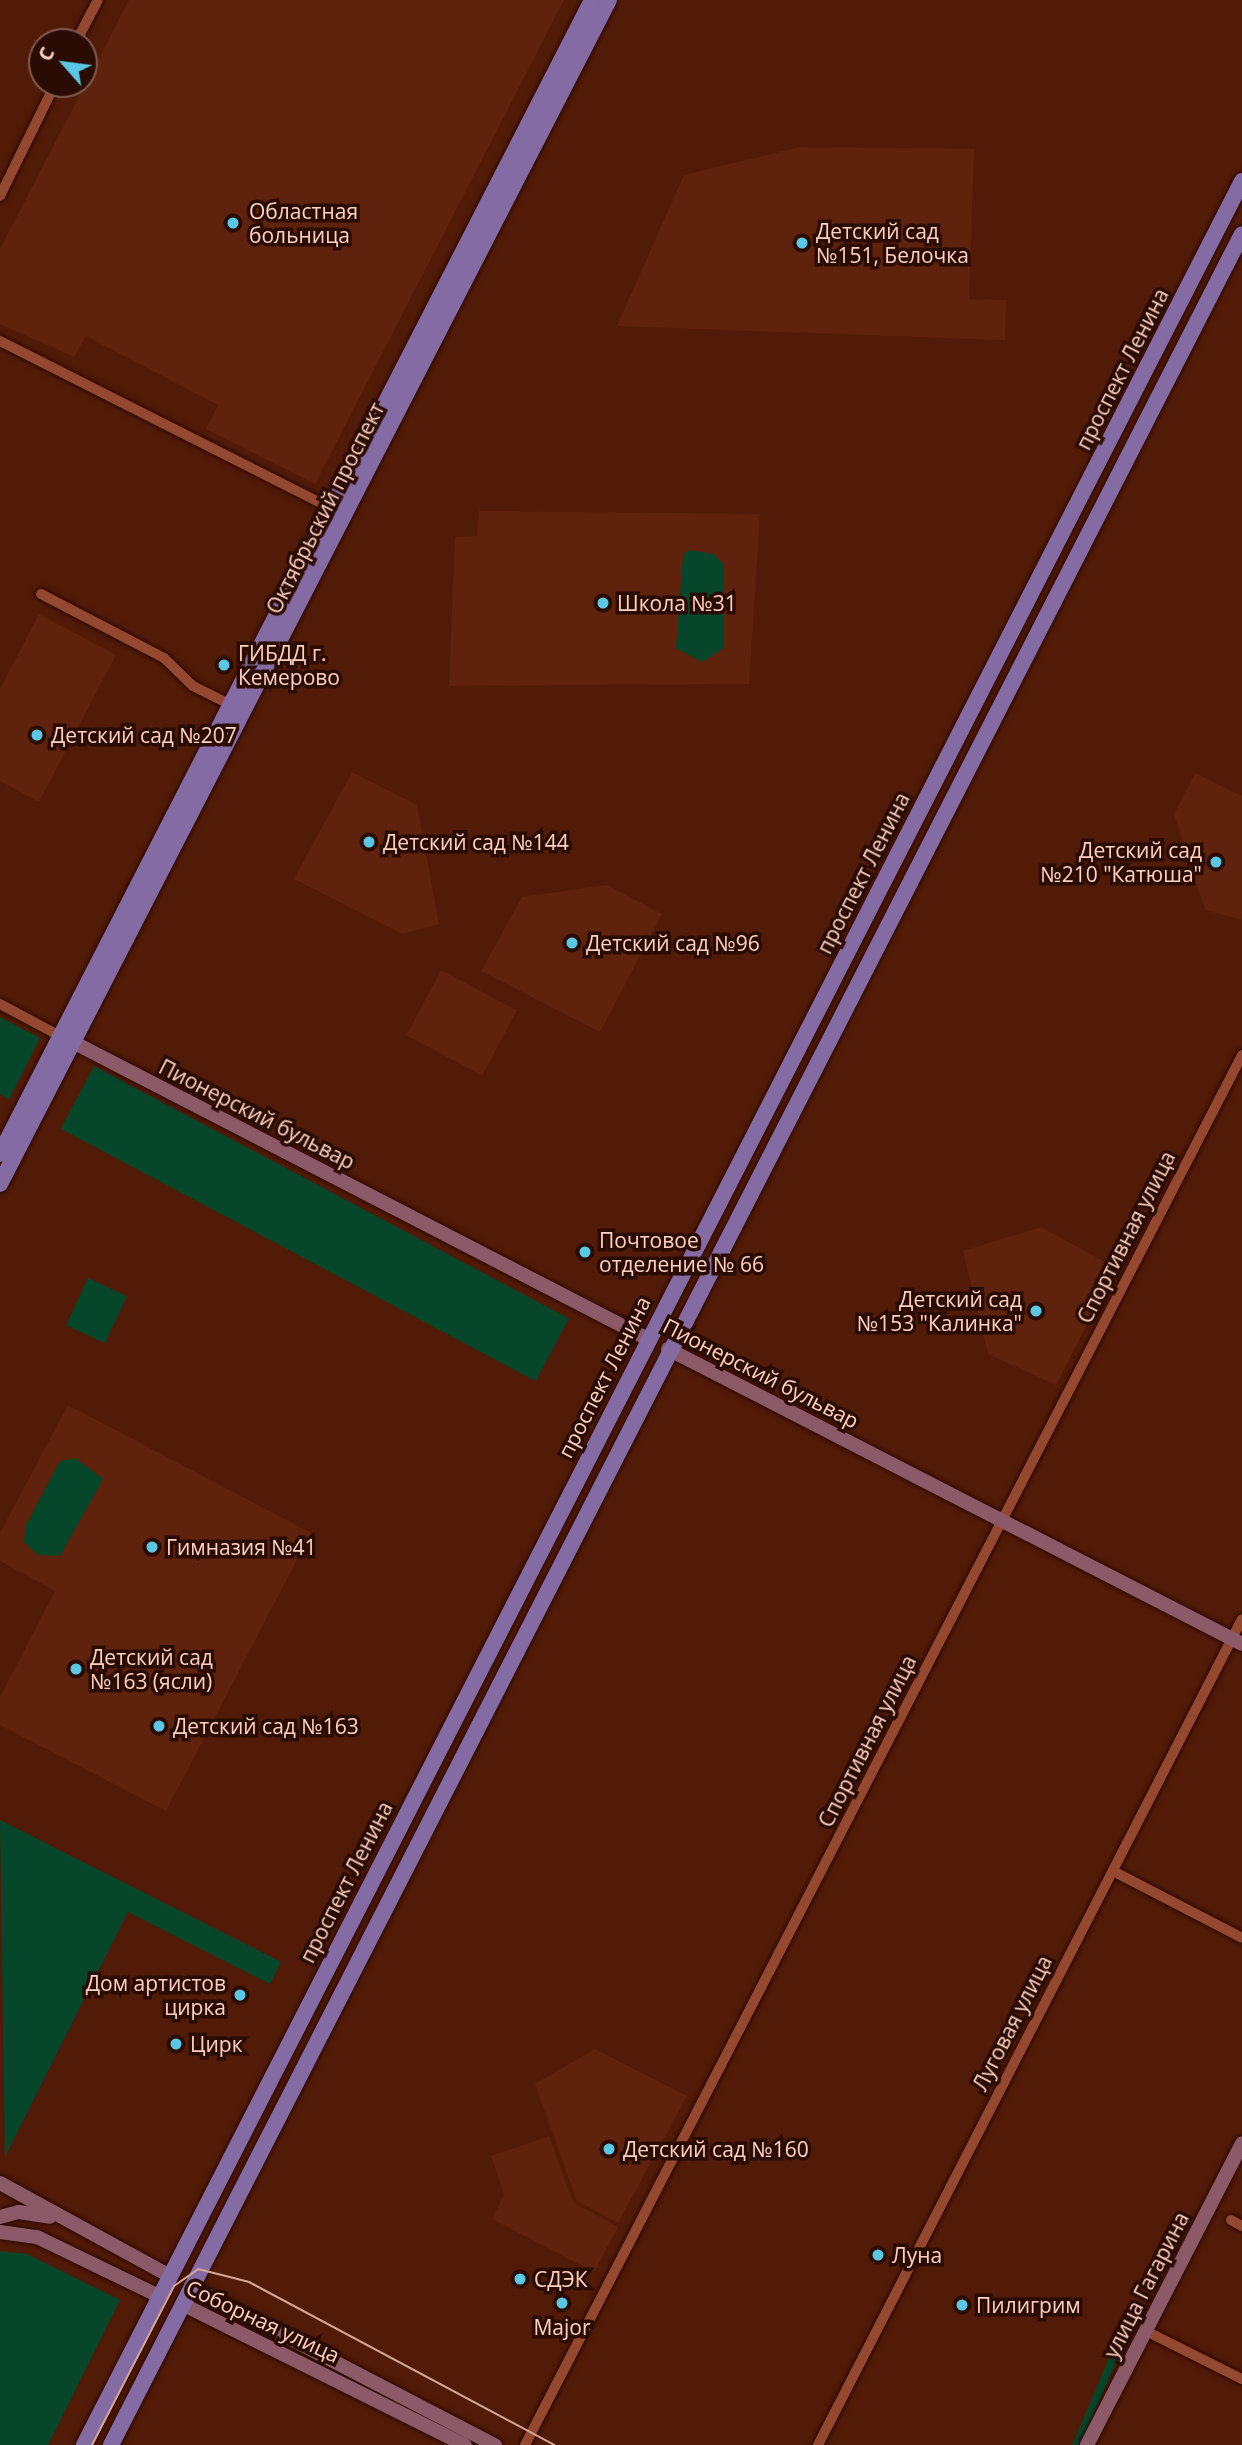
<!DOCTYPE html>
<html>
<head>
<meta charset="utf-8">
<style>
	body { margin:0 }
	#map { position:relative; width:1242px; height:2445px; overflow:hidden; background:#521b08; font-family:"Open Sans",sans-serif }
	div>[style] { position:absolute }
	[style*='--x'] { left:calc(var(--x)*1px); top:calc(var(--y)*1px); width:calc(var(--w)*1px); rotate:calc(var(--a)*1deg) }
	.built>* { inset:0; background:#5f220d; transform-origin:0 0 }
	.green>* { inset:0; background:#06462a; transform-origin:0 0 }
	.roads { filter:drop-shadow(0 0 2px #2e0801) drop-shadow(0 0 2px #2e0801) }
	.street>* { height:10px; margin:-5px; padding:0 5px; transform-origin:5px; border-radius:5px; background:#944830 }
	.secondary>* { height:14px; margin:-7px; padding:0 7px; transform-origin:7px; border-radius:7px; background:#8c5969 }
	.primary>* { height:16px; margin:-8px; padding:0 8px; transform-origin:8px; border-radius:8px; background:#846ba3 }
	.tram>* { height:2px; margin:-1px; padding:0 1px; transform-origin:1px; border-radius:1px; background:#d4a596 }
	.dots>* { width:19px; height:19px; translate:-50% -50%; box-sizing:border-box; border:4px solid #2b0c04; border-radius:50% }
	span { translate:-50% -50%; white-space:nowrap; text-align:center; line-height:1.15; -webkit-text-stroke:7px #2b0c04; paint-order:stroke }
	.poi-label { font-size:21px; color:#fdd0c2 }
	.left { translate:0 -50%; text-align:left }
	.right { translate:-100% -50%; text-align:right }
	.street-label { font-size:21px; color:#fdd0c2 }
	.north { position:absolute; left:28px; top:28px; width:70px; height:70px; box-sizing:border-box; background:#2b0c04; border:2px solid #7f5a50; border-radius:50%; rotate:298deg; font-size:19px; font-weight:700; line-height:28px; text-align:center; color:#fdd0c2 }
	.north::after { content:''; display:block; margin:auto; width:24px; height:32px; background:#5ac8e5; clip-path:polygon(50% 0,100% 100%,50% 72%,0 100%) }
</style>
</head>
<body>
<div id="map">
	<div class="built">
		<i style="clip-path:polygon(129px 0,564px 0,315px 484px,206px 429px,218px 405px,86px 336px,74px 357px,0 324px,0 249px)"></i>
		<i style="clip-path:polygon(800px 147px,974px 149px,969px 299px,1006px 300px,1005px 340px,617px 326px,684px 175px)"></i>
		<i style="clip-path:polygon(479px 511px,760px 514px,749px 684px,449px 686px,455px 537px,477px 536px)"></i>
		<i style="clip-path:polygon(39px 614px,116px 655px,39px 802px,0 781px,0 689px)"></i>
		<i style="clip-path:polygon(352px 772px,417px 805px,439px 924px,402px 934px,294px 879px)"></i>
		<i style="clip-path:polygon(1195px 773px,1242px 796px,1242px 920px,1205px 910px,1174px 814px)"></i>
		<i style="clip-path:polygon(607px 885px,662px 914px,600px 1032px,481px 971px,522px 897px)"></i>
		<i style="left:441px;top:970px;width:86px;height:74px;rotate:28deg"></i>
		<i style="clip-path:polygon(1041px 1227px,1116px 1268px,1056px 1385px,988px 1354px,963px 1251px)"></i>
		<i style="clip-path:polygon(68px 1405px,311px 1533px,166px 1811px,0 1725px,0 1697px,55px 1591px,0 1561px,0 1533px)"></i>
		<i style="clip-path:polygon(595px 2049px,687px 2096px,618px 2223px,577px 2201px,535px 2084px)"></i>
		<i style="clip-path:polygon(549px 2136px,573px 2202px,618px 2227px,594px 2272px,492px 2219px,504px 2194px,491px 2156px)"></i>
	</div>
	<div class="green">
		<i style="clip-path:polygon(689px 550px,714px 554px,724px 565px,724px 648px,702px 662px,676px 648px,683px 555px)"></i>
		<i style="clip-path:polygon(0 1017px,40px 1038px,9px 1100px,0 1094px)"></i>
		<i style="left:94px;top:1066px;width:538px;height:71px;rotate:28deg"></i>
		<i style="left:88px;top:1278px;width:43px;height:52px;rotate:25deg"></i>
		<i style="clip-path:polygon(75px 1458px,103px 1479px,60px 1556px,38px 1555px,24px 1542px,26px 1525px,60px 1461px)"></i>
		<i style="clip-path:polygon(0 1820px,281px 1962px,270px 1984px,128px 1912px,5px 2157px)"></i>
		<i style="clip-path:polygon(0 2251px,27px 2254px,120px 2300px,48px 2445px,0 2445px)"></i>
		<i style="left:1118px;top:2337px;width:8px;height:122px;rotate:23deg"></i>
	</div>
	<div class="roads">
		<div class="street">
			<i style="--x:76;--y:42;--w:47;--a:-62.4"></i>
			<i style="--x:0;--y:196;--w:125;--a:-63.8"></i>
			<i style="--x:0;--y:341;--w:374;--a:26.8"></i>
			<i style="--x:41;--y:594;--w:139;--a:27.5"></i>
			<i style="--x:164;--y:658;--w:40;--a:44"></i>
			<i style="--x:193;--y:686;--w:42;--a:26.6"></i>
			<i style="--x:0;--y:1004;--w:68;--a:28.1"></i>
			<i style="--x:1113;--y:1871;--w:145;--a:27.4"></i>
			<i style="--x:1231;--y:2220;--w:13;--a:29"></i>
			<i style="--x:1146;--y:2331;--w:107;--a:26.6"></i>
			<i style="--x:525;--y:2445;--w:1564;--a:-62.71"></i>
			<i style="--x:818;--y:2445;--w:928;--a:-62.83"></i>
		</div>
		<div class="secondary">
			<i style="--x:65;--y:1038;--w:656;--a:27.31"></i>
			<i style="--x:668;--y:1349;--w:645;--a:27.2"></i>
			<i style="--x:0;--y:2183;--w:194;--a:28.7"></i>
			<i style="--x:0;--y:2217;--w:20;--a:-15"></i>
			<i style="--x:19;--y:2212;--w:31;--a:9"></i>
			<i style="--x:0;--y:2232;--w:37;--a:8"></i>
			<i style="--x:37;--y:2237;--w:136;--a:25.8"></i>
			<i style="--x:191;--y:2287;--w:343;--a:27.5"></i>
			<i style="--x:182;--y:2304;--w:316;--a:26.5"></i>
			<i style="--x:1087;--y:2445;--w:339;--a:-62.8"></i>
		</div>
		<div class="primary">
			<i style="--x:0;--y:1154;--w:1297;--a:-62.84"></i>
			<i style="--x:0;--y:1184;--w:1331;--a:-62.78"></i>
			<i style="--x:84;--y:2445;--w:2543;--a:-62.91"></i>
			<i style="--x:111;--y:2445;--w:2483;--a:-62.91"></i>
		</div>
	</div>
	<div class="tram">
		<i style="--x:92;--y:2445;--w:179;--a:-62.7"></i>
		<i style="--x:174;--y:2286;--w:29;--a:-35"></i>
		<i style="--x:198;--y:2269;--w:53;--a:14.3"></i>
		<i style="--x:249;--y:2282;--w:346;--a:28.1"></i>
	</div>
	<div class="dots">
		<i style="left:233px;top:223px;background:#5ac8e5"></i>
		<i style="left:802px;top:243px;background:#5ac8e5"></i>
		<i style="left:603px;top:603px;background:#5ac8e5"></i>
		<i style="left:224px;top:665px;background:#5ac8e5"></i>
		<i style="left:37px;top:735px;background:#5ac8e5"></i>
		<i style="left:369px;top:842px;background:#5ac8e5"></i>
		<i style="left:1216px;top:862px;background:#5ac8e5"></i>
		<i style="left:572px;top:943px;background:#5ac8e5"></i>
		<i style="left:585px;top:1252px;background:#5ac8e5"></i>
		<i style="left:1036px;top:1311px;background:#5ac8e5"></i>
		<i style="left:152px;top:1547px;background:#5ac8e5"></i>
		<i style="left:76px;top:1669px;background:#5ac8e5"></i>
		<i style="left:159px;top:1726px;background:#5ac8e5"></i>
		<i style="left:240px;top:1995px;background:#5ac8e5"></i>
		<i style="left:176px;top:2044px;background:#5ac8e5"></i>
		<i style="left:609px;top:2149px;background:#5ac8e5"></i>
		<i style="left:878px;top:2255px;background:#5ac8e5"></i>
		<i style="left:520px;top:2279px;background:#5ac8e5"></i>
		<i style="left:562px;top:2303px;background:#5ac8e5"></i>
		<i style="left:962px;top:2305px;background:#5ac8e5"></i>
	</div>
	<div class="poi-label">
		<span class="left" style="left:249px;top:223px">Областная<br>больница</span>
		<span class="left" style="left:816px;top:243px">Детский сад<br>№151, Белочка</span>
		<span class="left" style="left:617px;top:603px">Школа №31</span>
		<span class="left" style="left:238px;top:665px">ГИБДД г.<br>Кемерово</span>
		<span class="left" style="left:51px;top:735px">Детский сад №207</span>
		<span class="left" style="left:383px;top:842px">Детский сад №144</span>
		<span class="right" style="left:1202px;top:862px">Детский сад<br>№210 "Катюша"</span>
		<span class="left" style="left:586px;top:943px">Детский сад №96</span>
		<span class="left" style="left:599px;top:1252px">Почтовое<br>отделение № 66</span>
		<span class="right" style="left:1022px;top:1311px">Детский сад<br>№153 "Калинка"</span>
		<span class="left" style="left:166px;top:1547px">Гимназия №41</span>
		<span class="left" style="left:90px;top:1669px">Детский сад<br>№163 (ясли)</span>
		<span class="left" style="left:173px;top:1726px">Детский сад №163</span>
		<span class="right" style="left:226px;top:1995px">Дом артистов<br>цирка</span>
		<span class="left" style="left:190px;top:2044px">Цирк</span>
		<span class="left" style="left:623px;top:2149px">Детский сад №160</span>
		<span class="left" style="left:892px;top:2255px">Луна</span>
		<span class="left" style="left:534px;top:2279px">СДЭК</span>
		<span class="left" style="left:976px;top:2305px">Пилигрим</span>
		<span style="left:562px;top:2327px">Major</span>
	</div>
	<div class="street-label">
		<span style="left:1122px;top:369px;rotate:-63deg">проспект Ленина</span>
		<span style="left:325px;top:508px;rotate:-63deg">Октябрьский проспект</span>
		<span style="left:863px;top:873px;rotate:-63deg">проспект Ленина</span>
		<span style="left:257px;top:1114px;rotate:27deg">Пионерский бульвар</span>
		<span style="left:1126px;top:1237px;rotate:-63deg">Спортивная улица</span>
		<span style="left:761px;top:1373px;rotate:27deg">Пионерский бульвар</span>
		<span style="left:604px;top:1377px;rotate:-63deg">проспект Ленина</span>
		<span style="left:867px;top:1741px;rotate:-63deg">Спортивная улица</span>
		<span style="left:346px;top:1882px;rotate:-63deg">проспект Ленина</span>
		<span style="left:1012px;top:2023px;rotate:-63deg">Луговая улица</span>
		<span style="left:1146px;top:2285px;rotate:-63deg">улица Гагарина</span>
		<span style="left:263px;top:2321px;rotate:25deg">Соборная улица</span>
	</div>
	<div class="north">С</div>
</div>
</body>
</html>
